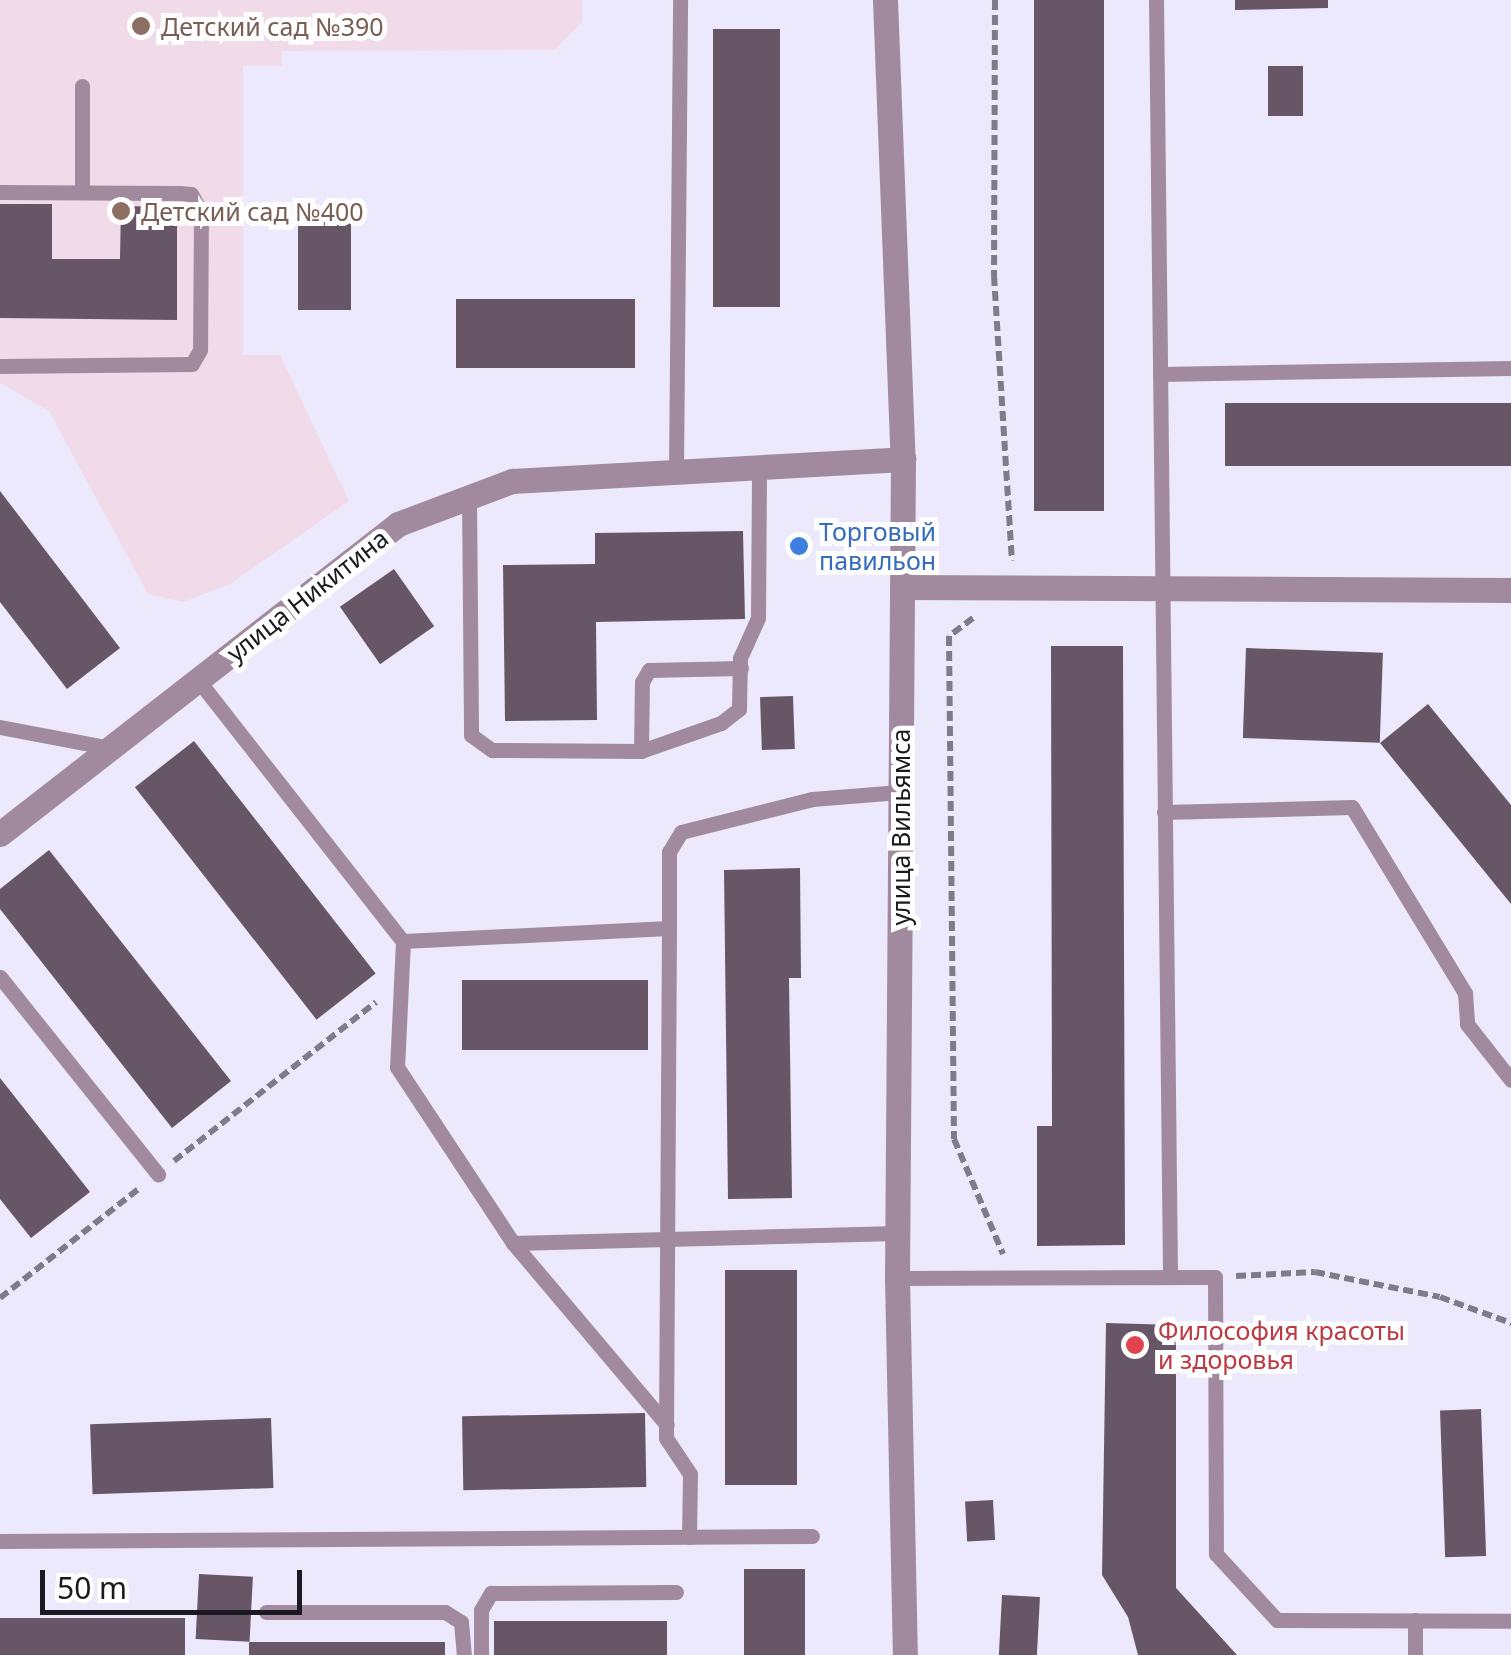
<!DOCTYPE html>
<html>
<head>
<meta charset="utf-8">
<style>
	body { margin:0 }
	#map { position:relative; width:1511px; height:1655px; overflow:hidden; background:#ede9fc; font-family:"Noto Sans",sans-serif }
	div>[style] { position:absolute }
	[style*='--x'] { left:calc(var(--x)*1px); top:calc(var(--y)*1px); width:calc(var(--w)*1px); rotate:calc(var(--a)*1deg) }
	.education>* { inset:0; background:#f1dbe8 }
	.building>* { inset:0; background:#675666; transform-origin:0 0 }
	.path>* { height:6px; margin-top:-3px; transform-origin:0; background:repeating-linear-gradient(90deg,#7e7c89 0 10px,transparent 0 15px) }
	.service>* { height:15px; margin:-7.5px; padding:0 7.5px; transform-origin:7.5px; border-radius:7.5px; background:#a28a9e }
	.minor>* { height:25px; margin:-12.5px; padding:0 12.5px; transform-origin:12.5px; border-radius:12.5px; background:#a28a9e }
	.tertiary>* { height:25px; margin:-12.5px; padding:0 12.5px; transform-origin:12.5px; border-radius:12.5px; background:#a28a9e }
	.dots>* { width:28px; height:28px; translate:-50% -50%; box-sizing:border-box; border:5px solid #fff; border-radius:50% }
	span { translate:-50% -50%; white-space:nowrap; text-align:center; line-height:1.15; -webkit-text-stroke:10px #fff; paint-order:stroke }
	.education-label { font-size:25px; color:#785e54 }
	.left { translate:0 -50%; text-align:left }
	.shop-label { font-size:25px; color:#366cbe }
	.street-label { font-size:25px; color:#1a1820 }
	.health-label { font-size:25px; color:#be3a42 }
	.scale { position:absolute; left:40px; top:1570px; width:262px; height:45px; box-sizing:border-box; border:5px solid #1a1820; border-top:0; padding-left:12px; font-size:30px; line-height:35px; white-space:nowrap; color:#1a1820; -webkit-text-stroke:8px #fff; paint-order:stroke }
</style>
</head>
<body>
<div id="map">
	<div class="education">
		<i style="clip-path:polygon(0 0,582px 0,582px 22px,554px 50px,282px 51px,282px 66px,243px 66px,243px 355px,280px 355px,349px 501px,230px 584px,183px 602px,148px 594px,49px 411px,0 383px)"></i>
	</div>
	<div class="building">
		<i style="left:1034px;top:0;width:70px;height:511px"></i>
		<i style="clip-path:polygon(1235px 0,1328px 0,1328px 8px,1235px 10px)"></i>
		<i style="left:780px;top:29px;width:278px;height:67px;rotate:90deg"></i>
		<i style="left:1268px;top:66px;width:35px;height:50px"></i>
		<i style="clip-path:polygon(0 204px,52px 204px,52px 259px,120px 259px,121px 206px,177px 207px,177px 320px,0 318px)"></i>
		<i style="left:298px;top:215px;width:53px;height:95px"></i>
		<i style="left:456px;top:299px;width:179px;height:69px"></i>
		<i style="left:1511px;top:403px;width:63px;height:286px;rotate:90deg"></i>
		<i style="clip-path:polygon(0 491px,120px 648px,67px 689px,0 602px)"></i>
		<i style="clip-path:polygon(743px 531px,745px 619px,596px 622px,597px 720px,505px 721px,503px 565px,595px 564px,595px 533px)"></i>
		<i style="left:394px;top:569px;width:70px;height:66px;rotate:55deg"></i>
		<i style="clip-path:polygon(1051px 646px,1123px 646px,1125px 1245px,1037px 1246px,1037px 1126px,1052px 1126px)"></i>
		<i style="left:1246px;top:648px;width:137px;height:90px;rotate:2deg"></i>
		<i style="left:793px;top:696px;width:53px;height:33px;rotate:88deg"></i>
		<i style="clip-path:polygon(1428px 704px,1511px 805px,1511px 904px,1380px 743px)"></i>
		<i style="left:194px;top:741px;width:295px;height:75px;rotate:52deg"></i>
		<i style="clip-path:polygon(49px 850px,231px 1081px,172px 1128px,0 909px,0 889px)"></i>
		<i style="clip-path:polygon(800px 868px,801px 978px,789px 978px,792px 1198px,728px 1199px,724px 870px)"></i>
		<i style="left:648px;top:980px;width:70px;height:186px;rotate:90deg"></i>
		<i style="clip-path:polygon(0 1078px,90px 1192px,31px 1238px,0 1199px)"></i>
		<i style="left:725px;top:1270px;width:72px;height:215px"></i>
		<i style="clip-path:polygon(1106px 1323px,1176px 1325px,1176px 1588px,1237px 1655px,1138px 1655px,1128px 1617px,1102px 1575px)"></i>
		<i style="left:1481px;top:1409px;width:147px;height:41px;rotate:88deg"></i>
		<i style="left:645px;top:1413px;width:74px;height:183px;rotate:89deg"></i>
		<i style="left:271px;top:1418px;width:70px;height:181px;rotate:88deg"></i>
		<i style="left:993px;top:1500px;width:40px;height:28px;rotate:87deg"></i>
		<i style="left:744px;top:1569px;width:61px;height:86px"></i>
		<i style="left:199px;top:1574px;width:54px;height:65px;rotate:3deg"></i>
		<i style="left:1002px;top:1595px;width:38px;height:60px;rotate:3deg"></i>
		<i style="left:185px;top:1618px;width:37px;height:185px;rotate:90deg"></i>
		<i style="left:494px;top:1621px;width:173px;height:34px"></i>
		<i style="left:249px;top:1642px;width:196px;height:13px"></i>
	</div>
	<div class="path">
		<i style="--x:995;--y:0;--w:276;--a:90.2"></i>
		<i style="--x:994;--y:276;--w:285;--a:86.4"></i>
		<i style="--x:973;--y:618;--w:30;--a:143"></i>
		<i style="--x:949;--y:636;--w:503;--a:89.43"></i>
		<i style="--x:954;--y:1139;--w:125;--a:66.9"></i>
		<i style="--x:174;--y:1161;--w:257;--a:-38.2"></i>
		<i style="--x:1236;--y:1276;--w:79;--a:-2.9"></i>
		<i style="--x:1315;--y:1272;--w:127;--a:11.3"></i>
		<i style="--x:1440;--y:1297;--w:76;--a:20.1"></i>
		<i style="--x:0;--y:1298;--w:178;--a:-38.2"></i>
	</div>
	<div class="service">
		<i style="--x:1156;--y:0;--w:1277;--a:89.37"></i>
		<i style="--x:0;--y:192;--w:179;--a:0.3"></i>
		<i style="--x:179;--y:193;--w:12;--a:5"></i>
		<i style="--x:191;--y:194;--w:21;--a:61"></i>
		<i style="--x:201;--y:212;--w:138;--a:90.4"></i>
		<i style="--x:200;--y:350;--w:16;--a:120"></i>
		<i style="--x:192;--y:364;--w:192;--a:179.4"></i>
		<i style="--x:82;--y:192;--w:106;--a:-90"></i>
		<i style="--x:1160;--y:374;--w:351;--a:-1"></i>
		<i style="--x:676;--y:472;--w:472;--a:-89.5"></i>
		<i style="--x:469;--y:497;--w:238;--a:89.5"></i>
		<i style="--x:471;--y:735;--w:26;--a:36"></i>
		<i style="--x:492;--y:750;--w:149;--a:0.4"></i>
		<i style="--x:641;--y:751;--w:85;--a:-19.3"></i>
		<i style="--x:721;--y:723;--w:23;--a:-38"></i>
		<i style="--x:739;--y:709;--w:51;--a:-88.9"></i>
		<i style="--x:740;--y:658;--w:44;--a:-65.8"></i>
		<i style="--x:758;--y:618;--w:151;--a:-89.6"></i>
		<i style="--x:198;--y:680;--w:332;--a:51.9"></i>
		<i style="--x:403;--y:941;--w:126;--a:92.7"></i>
		<i style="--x:397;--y:1067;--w:211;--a:56.6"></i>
		<i style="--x:513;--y:1243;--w:384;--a:-1.5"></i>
		<i style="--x:0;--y:727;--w:112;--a:10.8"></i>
		<i style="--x:641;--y:751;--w:69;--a:-89.2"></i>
		<i style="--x:642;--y:682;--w:14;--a:-60"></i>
		<i style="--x:649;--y:670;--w:92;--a:-1.2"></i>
		<i style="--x:1164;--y:812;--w:188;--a:-1.5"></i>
		<i style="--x:1352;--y:807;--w:218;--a:58.7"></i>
		<i style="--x:1465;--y:993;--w:31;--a:86"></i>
		<i style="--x:1467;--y:1024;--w:71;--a:51.8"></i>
		<i style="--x:669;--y:928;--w:510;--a:90.34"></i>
		<i style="--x:666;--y:1438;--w:43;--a:56.3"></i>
		<i style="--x:690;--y:1474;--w:63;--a:90.9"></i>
		<i style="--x:403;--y:941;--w:266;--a:-2.8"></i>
		<i style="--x:669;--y:928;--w:76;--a:-90"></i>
		<i style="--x:669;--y:852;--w:23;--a:-59"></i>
		<i style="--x:681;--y:832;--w:135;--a:-14.1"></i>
		<i style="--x:812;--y:799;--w:88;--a:-4.5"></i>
		<i style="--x:0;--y:977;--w:253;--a:51.3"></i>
		<i style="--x:513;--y:1243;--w:238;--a:49.8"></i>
		<i style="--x:897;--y:1278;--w:318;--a:-0.2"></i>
		<i style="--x:1215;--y:1277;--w:277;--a:89.8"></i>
		<i style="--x:1216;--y:1554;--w:90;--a:47.3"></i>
		<i style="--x:1277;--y:1620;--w:234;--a:0.2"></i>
		<i style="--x:0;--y:1541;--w:812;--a:-0.35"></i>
		<i style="--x:266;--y:1612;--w:179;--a:0"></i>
		<i style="--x:445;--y:1612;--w:19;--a:32"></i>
		<i style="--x:461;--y:1622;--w:33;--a:85"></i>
		<i style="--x:481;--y:1655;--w:45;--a:-90"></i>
		<i style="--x:481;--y:1610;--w:20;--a:-60"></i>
		<i style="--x:491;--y:1593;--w:185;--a:-0.3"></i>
		<i style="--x:1415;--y:1655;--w:35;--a:-90"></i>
	</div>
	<div class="minor">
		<i style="--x:902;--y:587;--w:609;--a:0.28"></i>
		<i style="--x:0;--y:834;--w:504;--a:-37.91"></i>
		<i style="--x:398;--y:524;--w:122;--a:-20.7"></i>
		<i style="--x:512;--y:481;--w:392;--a:-3.2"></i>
	</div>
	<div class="tertiary">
		<i style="--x:885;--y:0;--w:459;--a:87.8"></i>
		<i style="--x:903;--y:459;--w:819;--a:90.42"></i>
		<i style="--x:897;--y:1278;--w:377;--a:88.8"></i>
	</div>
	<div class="dots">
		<i style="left:141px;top:26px;background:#8d6e63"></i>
		<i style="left:121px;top:211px;background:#8d6e63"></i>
		<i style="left:799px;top:546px;background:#3f7fe0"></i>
		<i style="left:1135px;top:1345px;background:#e0444e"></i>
	</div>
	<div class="education-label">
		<span class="left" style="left:161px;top:26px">Детский сад №390</span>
		<span class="left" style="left:141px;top:211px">Детский сад №400</span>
	</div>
	<div class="shop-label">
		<span class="left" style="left:819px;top:546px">Торговый<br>павильон</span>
	</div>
	<div class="street-label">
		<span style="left:307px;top:595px;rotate:-38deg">улица Никитина</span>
		<span style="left:900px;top:827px;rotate:-90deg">улица Вильямса</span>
	</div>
	<div class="health-label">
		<span class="left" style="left:1158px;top:1345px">Философия красоты<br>и здоровья</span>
	</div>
	<div class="scale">50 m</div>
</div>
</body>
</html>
